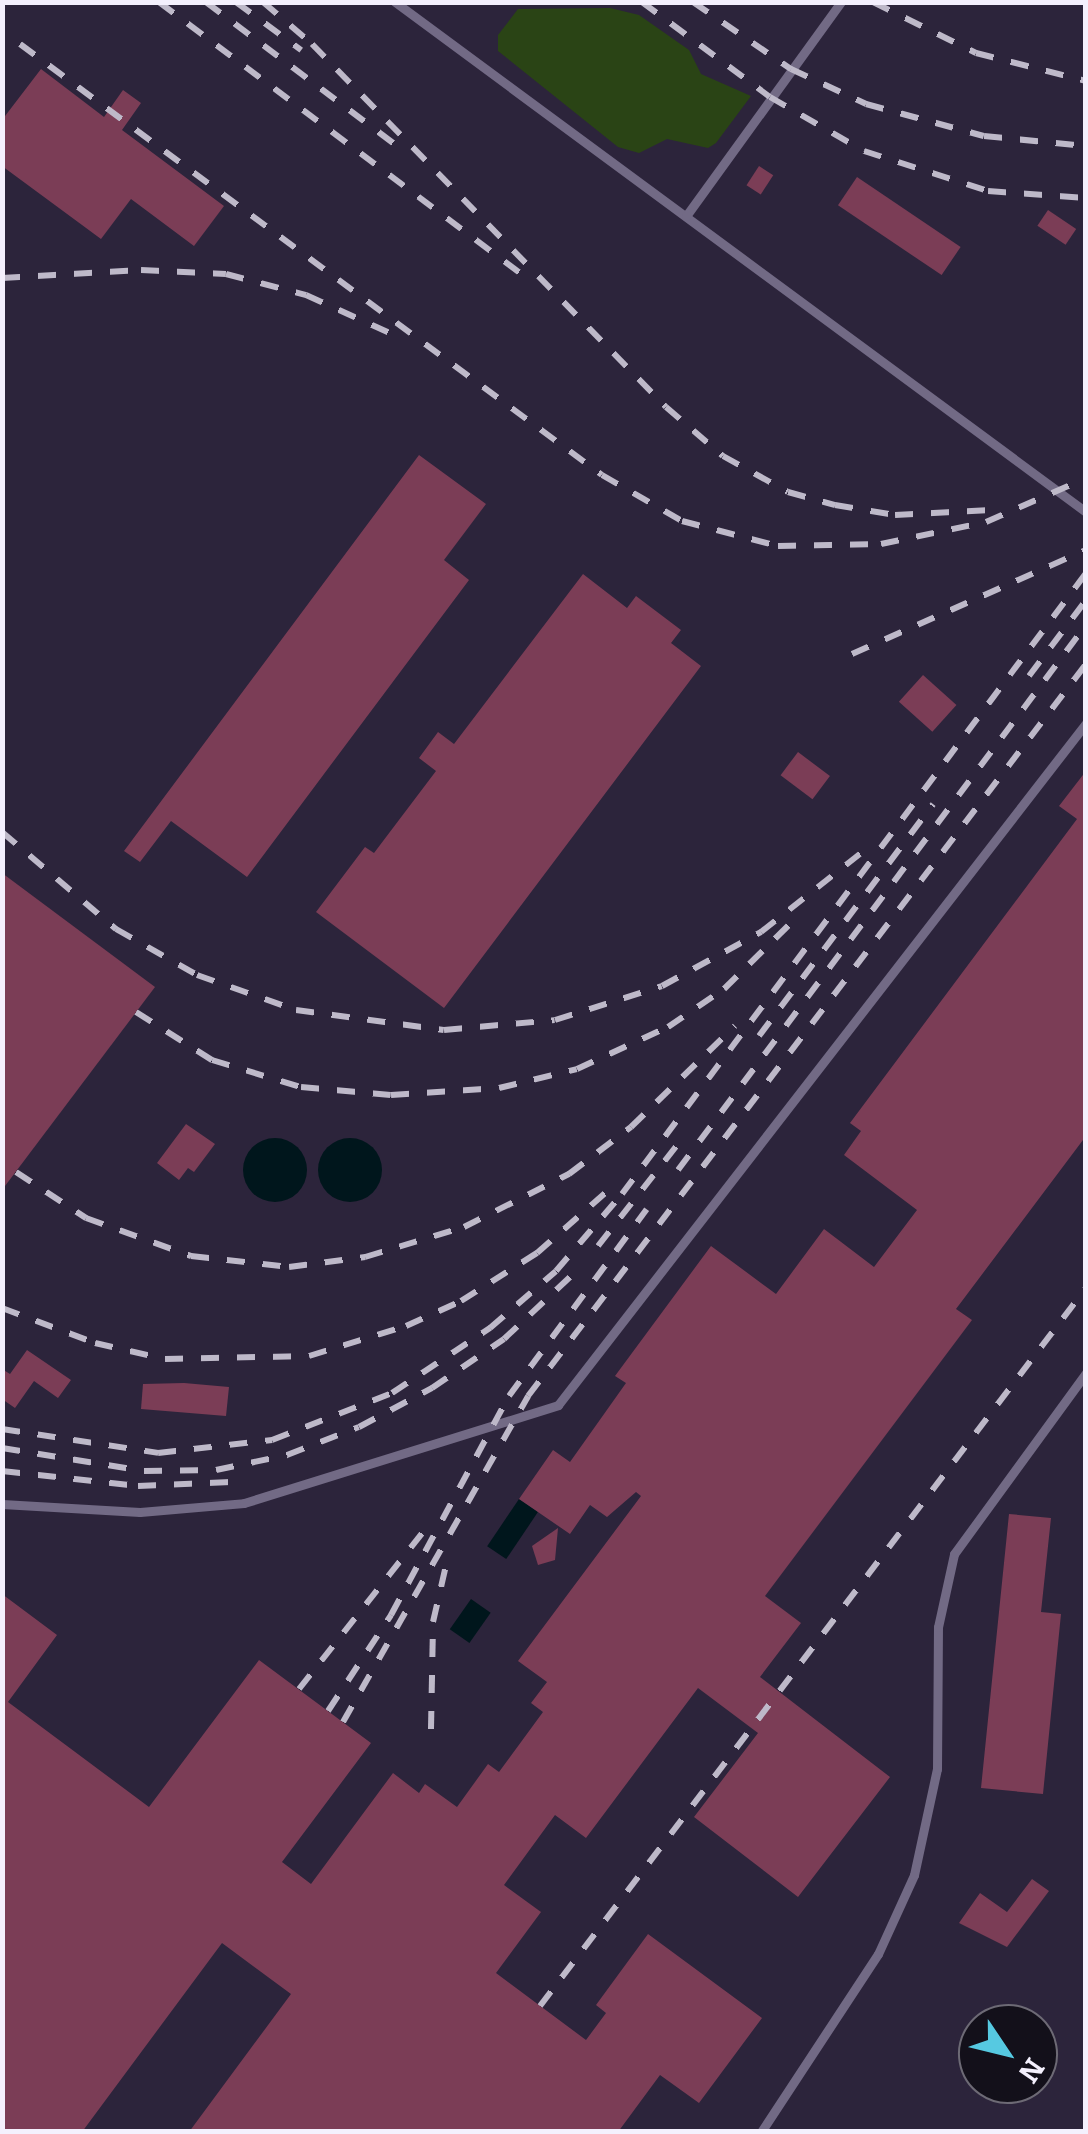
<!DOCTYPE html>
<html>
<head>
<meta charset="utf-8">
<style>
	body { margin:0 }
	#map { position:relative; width:1088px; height:2134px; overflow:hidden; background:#2c243b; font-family:Bitter,serif }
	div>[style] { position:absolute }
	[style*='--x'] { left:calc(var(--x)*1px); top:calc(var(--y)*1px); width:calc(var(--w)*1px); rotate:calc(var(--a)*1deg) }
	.green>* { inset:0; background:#2a4415 }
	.water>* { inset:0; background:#00161c; transform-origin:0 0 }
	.round { border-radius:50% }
	.building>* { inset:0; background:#7b3d56; transform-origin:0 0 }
	.lane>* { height:9px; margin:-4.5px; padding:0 4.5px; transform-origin:4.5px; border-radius:4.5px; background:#726a85 }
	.rail>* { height:6px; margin-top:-3px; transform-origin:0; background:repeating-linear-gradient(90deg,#beb9c9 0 18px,transparent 0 36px) }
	span { translate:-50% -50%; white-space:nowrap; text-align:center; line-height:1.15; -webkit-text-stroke:10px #13101a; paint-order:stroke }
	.frame { position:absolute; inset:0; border:5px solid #f4f0fd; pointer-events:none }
	.north { position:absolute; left:958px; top:2004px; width:100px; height:100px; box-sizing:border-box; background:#13101a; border:2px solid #6d6a75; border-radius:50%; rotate:125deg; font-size:28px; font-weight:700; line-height:40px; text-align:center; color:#f4f0fd }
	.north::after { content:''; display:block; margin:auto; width:35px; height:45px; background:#56c9e1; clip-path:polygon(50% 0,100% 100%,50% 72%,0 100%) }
</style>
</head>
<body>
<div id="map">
	<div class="green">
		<i style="clip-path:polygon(610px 8px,639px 15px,689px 50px,701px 74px,751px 96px,716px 143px,708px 148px,667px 139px,639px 153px,618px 147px,498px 51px,498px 35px,518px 9px)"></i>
	</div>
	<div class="water">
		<i class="round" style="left:318px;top:1138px;width:64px;height:64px"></i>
		<i class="round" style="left:243px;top:1138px;width:64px;height:64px"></i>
		<i style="left:519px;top:1499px;width:23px;height:57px;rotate:34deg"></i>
		<i style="left:471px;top:1599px;width:24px;height:37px;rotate:35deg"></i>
	</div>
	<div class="building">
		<i style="clip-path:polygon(41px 69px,104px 117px,123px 90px,141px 103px,122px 130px,224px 206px,194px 246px,131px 199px,101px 239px,2px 166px,2px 120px)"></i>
		<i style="left:759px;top:166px;width:17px;height:23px;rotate:33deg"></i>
		<i style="left:857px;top:177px;width:125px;height:34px;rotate:34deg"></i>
		<i style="left:1048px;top:210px;width:34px;height:19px;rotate:34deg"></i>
		<i style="clip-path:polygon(419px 455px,486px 504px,444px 560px,469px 580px,247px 877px,171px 821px,140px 862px,124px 851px)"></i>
		<i style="clip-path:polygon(583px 574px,627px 608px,636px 596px,681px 630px,671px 643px,701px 666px,444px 1008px,316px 912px,365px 847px,374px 853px,436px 771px,419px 758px,438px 732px,454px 744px)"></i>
		<i style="left:923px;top:675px;width:45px;height:36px;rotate:42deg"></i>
		<i style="left:798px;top:752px;width:40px;height:29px;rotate:37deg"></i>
		<i style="clip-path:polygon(1086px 771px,1086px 1136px,956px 1309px,972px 1320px,765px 1596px,801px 1623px,760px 1677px,890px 1777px,798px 1897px,694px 1817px,758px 1733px,698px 1688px,586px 1838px,555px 1815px,504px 1885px,541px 1912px,496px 1973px,586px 2040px,606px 2013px,596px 2005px,648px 1934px,762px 2018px,699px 2103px,660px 2075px,618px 2132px,189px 2132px,291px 1994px,222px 1943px,82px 2132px,2px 2132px,2px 1594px,57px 1635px,8px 1702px,149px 1807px,259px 1660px,371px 1743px,282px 1862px,311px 1884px,393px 1773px,419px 1793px,425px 1784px,457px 1807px,488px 1764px,499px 1772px,543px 1712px,531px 1703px,547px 1682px,518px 1661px,641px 1496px,636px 1492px,607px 1517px,590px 1505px,570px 1534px,519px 1499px,553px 1450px,570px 1462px,626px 1383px,615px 1376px,711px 1246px,776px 1294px,824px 1229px,874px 1267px,917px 1210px,844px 1155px,861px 1131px,850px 1123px,1077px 819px,1059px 806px)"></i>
		<i style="clip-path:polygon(2px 873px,155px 987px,2px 1190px)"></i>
		<i style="clip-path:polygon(186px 1124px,215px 1144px,194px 1172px,188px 1168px,179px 1180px,157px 1163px)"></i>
		<i style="clip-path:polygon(27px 1350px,71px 1380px,58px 1398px,34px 1381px,15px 1408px,2px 1399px,2px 1369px,10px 1374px)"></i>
		<i style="clip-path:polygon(184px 1383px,229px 1387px,226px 1416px,141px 1409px,143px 1384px)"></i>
		<i style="clip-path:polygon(1009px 1514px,1051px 1518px,1041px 1612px,1061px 1614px,1043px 1794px,981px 1788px)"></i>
		<i style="clip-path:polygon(558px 1528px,555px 1560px,538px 1565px,532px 1546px)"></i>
		<i style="clip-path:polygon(1032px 1879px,1049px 1891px,1007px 1947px,959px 1923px,980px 1893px,1007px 1912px)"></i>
	</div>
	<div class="lane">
		<i style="--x:395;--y:2;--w:859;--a:36.43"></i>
		<i style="--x:686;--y:216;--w:264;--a:-54.1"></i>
		<i style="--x:2;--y:1504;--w:138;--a:3.3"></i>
		<i style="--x:140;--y:1512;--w:104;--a:-4.9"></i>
		<i style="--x:244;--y:1503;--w:329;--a:-17.3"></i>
		<i style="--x:558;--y:1405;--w:863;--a:-52.25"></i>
		<i style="--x:761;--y:2132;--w:213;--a:-56.7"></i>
		<i style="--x:878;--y:1954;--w:87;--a:-65.5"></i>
		<i style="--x:914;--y:1875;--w:108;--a:-77.8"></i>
		<i style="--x:937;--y:1769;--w:142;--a:-89.6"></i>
		<i style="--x:938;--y:1627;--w:75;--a:-77.6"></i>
		<i style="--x:954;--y:1554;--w:224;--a:-53.9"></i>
	</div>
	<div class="rail">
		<i style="--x:159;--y:2;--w:460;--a:36.9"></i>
		<i style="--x:206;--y:2;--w:238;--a:37"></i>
		<i style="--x:236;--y:2;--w:81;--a:36.4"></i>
		<i style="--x:263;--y:2;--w:65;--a:40.6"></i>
		<i style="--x:312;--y:44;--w:507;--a:45.72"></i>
		<i style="--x:666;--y:407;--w:75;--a:40.7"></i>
		<i style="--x:723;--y:456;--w:74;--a:29"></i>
		<i style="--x:788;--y:492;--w:49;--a:15.5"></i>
		<i style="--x:835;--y:505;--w:61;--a:9.5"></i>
		<i style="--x:895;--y:515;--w:96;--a:-3"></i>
		<i style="--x:642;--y:2;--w:159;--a:36.6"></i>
		<i style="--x:770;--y:97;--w:108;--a:29.9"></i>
		<i style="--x:864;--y:151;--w:130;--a:17.9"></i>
		<i style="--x:988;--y:191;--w:98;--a:4.1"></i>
		<i style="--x:693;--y:2;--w:119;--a:34.4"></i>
		<i style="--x:791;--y:69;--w:83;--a:25"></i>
		<i style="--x:866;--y:104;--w:122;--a:15.2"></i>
		<i style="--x:984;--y:136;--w:102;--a:5.6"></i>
		<i style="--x:873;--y:2;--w:115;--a:26.3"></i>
		<i style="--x:976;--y:53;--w:114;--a:14.3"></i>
		<i style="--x:20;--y:44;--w:724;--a:36.52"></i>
		<i style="--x:602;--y:475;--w:92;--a:29.9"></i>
		<i style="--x:682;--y:521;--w:99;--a:14.6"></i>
		<i style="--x:778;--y:546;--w:103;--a:-1.1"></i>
		<i style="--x:881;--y:544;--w:107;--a:-11.8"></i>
		<i style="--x:986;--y:522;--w:109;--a:-23.7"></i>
		<i style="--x:2;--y:278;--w:139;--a:-3.3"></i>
		<i style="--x:141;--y:270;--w:85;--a:2.7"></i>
		<i style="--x:226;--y:274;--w:83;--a:14.7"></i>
		<i style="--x:306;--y:295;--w:104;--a:24.4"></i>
		<i style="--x:852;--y:654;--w:256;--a:-24"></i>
		<i style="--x:1029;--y:676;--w:95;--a:-53.1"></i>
		<i style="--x:2;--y:832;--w:150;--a:40.4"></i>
		<i style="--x:116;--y:929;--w:93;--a:29.6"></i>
		<i style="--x:197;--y:975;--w:105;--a:19.5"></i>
		<i style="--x:296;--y:1010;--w:149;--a:7.7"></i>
		<i style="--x:444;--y:1030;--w:111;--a:-5.1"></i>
		<i style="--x:555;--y:1020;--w:112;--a:-17.6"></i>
		<i style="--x:662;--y:986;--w:113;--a:-28.6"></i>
		<i style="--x:761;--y:932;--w:140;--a:-38.3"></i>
		<i style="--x:136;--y:1012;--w:90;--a:32.3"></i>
		<i style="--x:212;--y:1060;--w:93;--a:16.9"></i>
		<i style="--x:301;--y:1087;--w:90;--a:5.1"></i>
		<i style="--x:391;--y:1095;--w:108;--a:-3.7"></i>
		<i style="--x:499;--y:1088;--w:80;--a:-13.7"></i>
		<i style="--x:577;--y:1069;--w:100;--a:-24.8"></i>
		<i style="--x:668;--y:1027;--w:68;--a:-34.2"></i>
		<i style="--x:724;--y:989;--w:94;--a:-44.6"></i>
		<i style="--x:759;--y:1036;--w:290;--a:-53.1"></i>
		<i style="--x:678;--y:1170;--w:681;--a:-53.18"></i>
		<i style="--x:16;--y:1172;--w:84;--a:33.3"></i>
		<i style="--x:86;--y:1218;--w:112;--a:19.9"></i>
		<i style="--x:191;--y:1256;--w:99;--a:6.4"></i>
		<i style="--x:289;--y:1267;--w:77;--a:-7.5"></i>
		<i style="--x:365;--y:1257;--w:103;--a:-16.9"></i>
		<i style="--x:464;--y:1227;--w:118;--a:-26.8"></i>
		<i style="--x:569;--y:1174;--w:78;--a:-37.2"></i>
		<i style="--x:631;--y:1127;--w:145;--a:-44.2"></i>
		<i style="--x:598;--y:1246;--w:135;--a:-51.9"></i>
		<i style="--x:2;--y:1308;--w:99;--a:20.6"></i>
		<i style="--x:95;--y:1343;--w:72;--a:12.9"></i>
		<i style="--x:165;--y:1359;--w:144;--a:-1.2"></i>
		<i style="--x:309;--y:1356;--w:102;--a:-17.2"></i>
		<i style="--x:406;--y:1326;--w:60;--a:-24.4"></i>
		<i style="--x:461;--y:1301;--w:90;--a:-32.3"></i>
		<i style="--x:537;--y:1253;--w:103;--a:-41.4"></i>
		<i style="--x:2;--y:1429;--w:158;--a:8.7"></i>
		<i style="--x:158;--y:1453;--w:115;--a:-6.5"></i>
		<i style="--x:272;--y:1440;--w:129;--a:-21.4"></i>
		<i style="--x:392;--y:1393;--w:118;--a:-33.6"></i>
		<i style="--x:490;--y:1328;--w:87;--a:-40.8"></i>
		<i style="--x:556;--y:1271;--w:101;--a:-49.4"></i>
		<i style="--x:622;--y:1194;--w:775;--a:-53.23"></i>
		<i style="--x:2;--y:1448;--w:144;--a:9.2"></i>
		<i style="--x:144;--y:1471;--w:72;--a:-0.8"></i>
		<i style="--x:216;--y:1470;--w:73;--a:-11.9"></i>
		<i style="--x:287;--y:1455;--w:77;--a:-21.3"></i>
		<i style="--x:359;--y:1427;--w:83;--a:-28.1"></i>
		<i style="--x:432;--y:1388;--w:87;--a:-34.2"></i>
		<i style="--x:504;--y:1339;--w:92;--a:-43.2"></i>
		<i style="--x:2;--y:1471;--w:137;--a:6.3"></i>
		<i style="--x:138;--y:1486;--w:93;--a:-2.5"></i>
		<i style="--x:299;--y:1689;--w:200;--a:-51.7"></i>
		<i style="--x:328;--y:1711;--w:115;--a:-56.7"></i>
		<i style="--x:391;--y:1615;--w:249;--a:-61.7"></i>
		<i style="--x:509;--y:1396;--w:232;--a:-53.6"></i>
		<i style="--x:343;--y:1722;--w:375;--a:-60.4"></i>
		<i style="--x:528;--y:1396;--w:920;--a:-52.68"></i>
		<i style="--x:431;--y:1729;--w:107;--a:-88.9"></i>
		<i style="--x:433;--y:1622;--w:63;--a:-77.1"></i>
		<i style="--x:540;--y:2006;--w:902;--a:-52.75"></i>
	</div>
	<div class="frame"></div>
	<div class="north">N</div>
</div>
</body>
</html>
